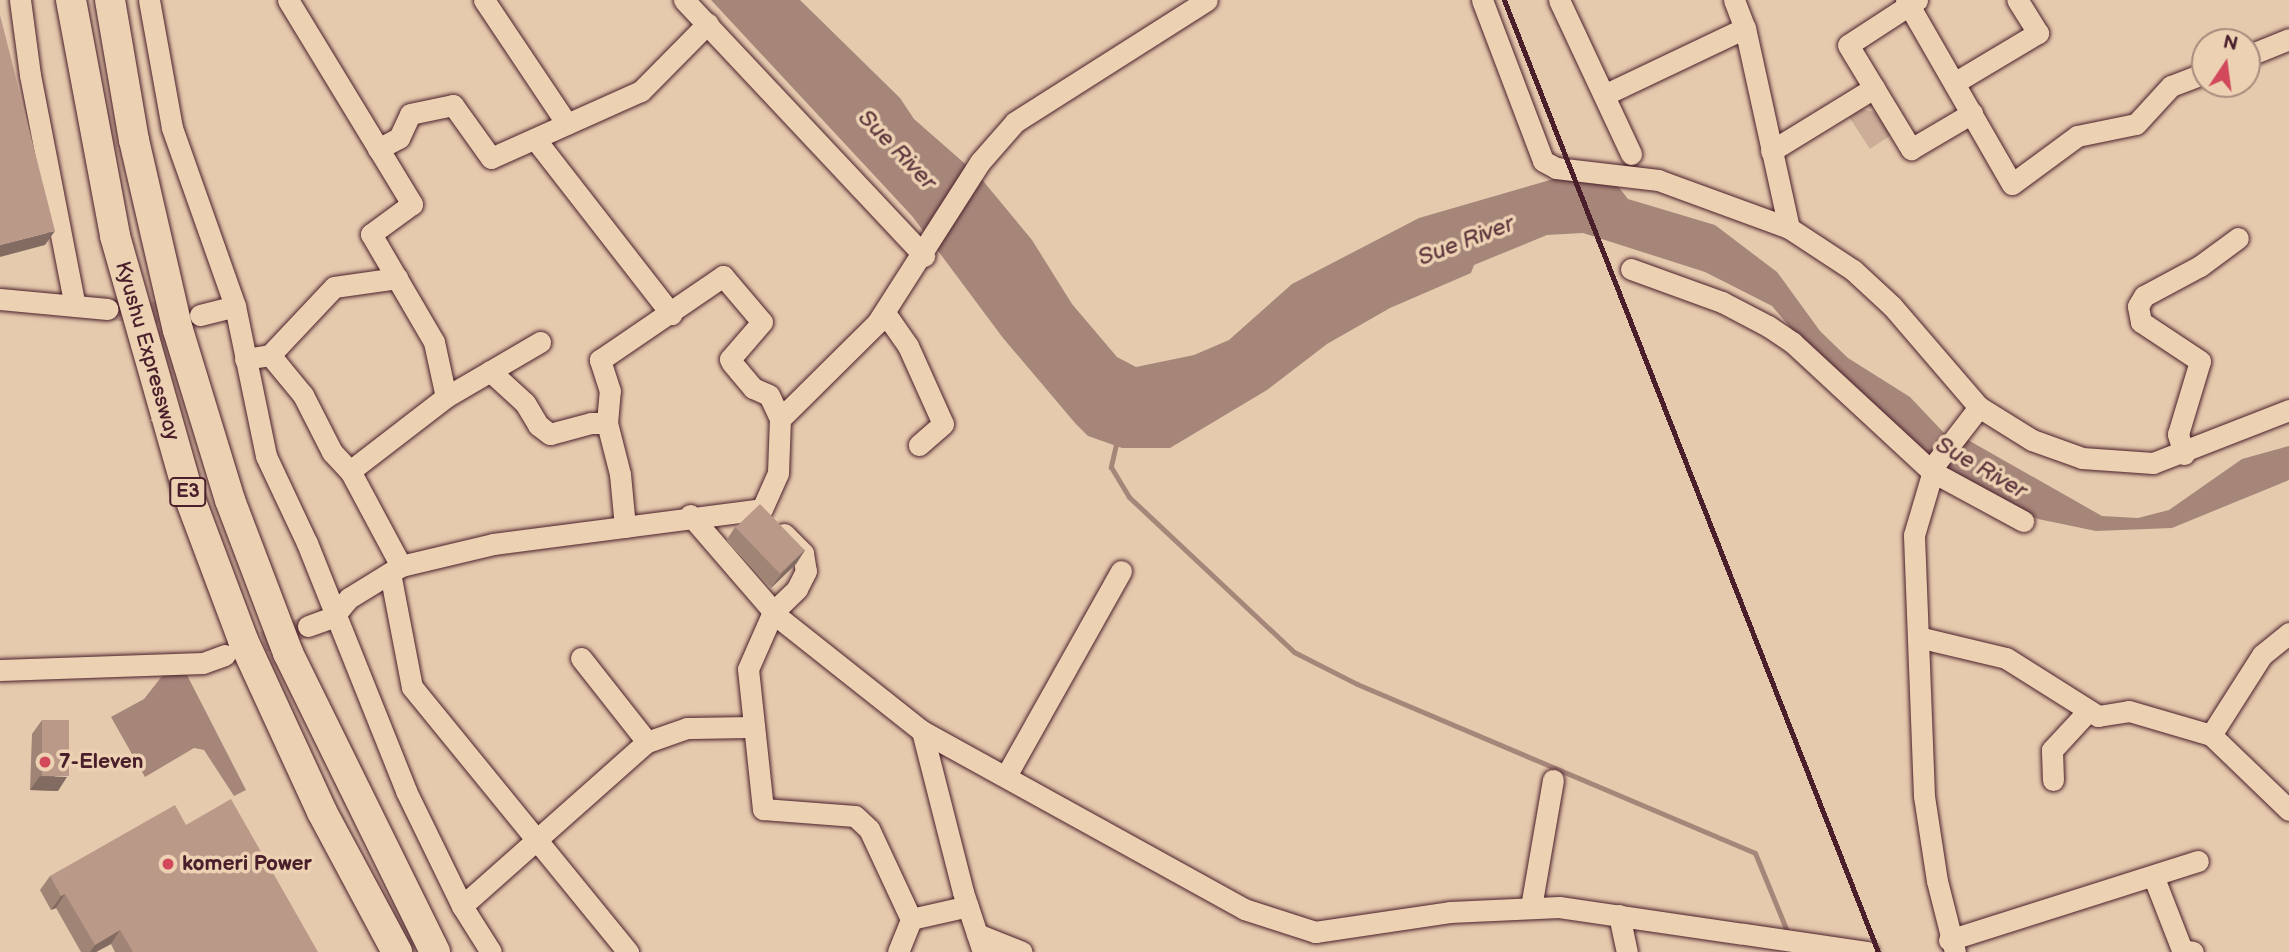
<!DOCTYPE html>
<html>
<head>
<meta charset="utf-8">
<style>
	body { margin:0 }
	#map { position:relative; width:2289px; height:952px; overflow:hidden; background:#e6caae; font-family:"Balsamiq Sans",sans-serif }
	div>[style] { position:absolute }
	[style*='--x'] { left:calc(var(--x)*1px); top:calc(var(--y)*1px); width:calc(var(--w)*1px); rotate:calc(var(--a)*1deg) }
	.green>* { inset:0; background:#ccad98 }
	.water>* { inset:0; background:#a7867a }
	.stream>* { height:5px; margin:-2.5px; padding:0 2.5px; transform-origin:2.5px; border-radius:2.5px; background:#a7867a }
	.minor-tunnel>* { height:21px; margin-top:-10.5px; transform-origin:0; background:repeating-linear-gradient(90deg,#c7a894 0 21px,transparent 0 31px) }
	.roads { filter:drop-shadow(0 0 2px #4a1f2b) drop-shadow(0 0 2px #4a1f2b) }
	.minor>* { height:21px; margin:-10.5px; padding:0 10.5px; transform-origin:10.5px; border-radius:10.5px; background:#ecd1b3 }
	.highway>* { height:30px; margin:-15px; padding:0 15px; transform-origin:15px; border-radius:15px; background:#ecd1b3 }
	.rail>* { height:5px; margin:-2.5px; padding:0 2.5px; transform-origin:2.5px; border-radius:2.5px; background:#4a1f2b }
	.wall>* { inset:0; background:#a08476 }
	.shaded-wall>* { inset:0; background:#826b60 }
	.building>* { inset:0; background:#ba9989; transform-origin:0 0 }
	.dots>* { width:19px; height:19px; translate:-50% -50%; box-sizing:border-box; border:4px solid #ecd1b3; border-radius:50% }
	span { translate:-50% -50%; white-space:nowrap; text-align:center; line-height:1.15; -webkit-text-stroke:7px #ecd1b3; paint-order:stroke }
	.shield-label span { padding:2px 5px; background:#ecd1b3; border:2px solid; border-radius:5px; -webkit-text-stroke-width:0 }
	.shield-label { font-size:19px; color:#4a1f2b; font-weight:700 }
	.street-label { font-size:21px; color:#4a1f2b }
	.poi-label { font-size:21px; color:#4a1f2b; font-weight:700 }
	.left { translate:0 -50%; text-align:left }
	.water-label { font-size:23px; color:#61393f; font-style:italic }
	.north { position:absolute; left:2191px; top:28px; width:70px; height:70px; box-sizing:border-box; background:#ecd1b3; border:2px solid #ab8a7d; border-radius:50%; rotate:13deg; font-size:19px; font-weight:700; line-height:28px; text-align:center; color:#4a1f2b }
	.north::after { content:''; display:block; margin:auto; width:24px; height:32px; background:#d1495b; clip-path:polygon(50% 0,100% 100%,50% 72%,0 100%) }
</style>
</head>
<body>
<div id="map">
	<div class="green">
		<i style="clip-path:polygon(1861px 109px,1875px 112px,1891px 135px,1870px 149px,1849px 117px)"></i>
	</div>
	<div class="water">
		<i style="clip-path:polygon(711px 0,800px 0,900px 98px,914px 119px,979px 176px,1032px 240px,1072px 304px,1117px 357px,1136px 367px,1194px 355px,1229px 340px,1292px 284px,1419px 218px,1564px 176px,1613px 180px,1628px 199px,1715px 225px,1777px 272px,1820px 331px,1848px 358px,1910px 397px,1946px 435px,1961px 436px,2102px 516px,2138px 518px,2169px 510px,2242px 459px,2289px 446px,2289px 480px,2172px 528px,2096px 531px,2038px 519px,1985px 496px,1928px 456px,1800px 339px,1772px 306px,1705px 272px,1583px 233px,1547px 235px,1474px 265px,1471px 273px,1390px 308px,1327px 344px,1267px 390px,1170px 448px,1122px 448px,1088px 436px,1075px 423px,1003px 338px,912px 216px)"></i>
		<i style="clip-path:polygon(166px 671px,187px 675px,246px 790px,234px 796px,204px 750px,194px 748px,145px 777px,111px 717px,144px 699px)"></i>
	</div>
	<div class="stream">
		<i style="--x:1117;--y:440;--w:28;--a:103"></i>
		<i style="--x:1111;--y:467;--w:35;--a:59"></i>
		<i style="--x:1129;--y:497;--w:226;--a:43.2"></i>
		<i style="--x:1294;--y:652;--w:71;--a:26.9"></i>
		<i style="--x:1357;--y:684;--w:432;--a:23"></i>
		<i style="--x:1755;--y:853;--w:90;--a:67.7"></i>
	</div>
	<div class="minor-tunnel">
		<i style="--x:108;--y:309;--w:78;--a:3.7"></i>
		<i style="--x:234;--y:652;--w:78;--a:-19.4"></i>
	</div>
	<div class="roads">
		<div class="minor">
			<i style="--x:20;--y:0;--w:76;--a:82.4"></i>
			<i style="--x:30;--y:75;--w:235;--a:79"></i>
			<i style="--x:149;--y:0;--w:130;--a:79.8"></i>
			<i style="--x:172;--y:128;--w:189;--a:70.5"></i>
			<i style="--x:235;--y:306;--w:153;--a:78.3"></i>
			<i style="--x:266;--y:456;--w:96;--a:64.8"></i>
			<i style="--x:307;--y:543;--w:267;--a:68.2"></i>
			<i style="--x:406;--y:791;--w:128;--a:64"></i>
			<i style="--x:462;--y:906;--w:54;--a:57.8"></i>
			<i style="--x:288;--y:0;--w:239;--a:58.7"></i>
			<i style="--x:412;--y:204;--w:51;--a:143.8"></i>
			<i style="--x:371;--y:234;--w:125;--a:59.7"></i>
			<i style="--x:434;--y:342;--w:56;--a:77.7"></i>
			<i style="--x:484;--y:0;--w:149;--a:56.2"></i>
			<i style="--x:684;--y:0;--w:351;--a:46.8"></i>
			<i style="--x:1482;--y:0;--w:172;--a:69.2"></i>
			<i style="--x:1543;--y:161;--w:15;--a:28"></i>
			<i style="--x:1556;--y:168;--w:103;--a:6.7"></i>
			<i style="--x:1658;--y:180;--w:140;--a:20.1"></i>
			<i style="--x:1789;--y:228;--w:77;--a:33.3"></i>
			<i style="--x:1853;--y:270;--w:53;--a:42.7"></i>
			<i style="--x:1892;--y:306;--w:133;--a:49.3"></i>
			<i style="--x:1979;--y:407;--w:62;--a:31.9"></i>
			<i style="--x:2032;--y:440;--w:53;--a:19.8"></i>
			<i style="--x:2082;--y:458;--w:71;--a:4"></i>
			<i style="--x:2153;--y:463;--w:146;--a:-21.3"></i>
			<i style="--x:1559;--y:0;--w:170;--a:64.9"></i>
			<i style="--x:1734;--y:0;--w:30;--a:69"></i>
			<i style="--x:1745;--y:28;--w:205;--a:77.6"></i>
			<i style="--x:1906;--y:0;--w:212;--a:60.1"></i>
			<i style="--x:2012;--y:184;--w:81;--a:-36.4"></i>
			<i style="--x:2077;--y:136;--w:60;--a:-11.5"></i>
			<i style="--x:2136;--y:124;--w:52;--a:-47.4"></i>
			<i style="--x:2171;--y:86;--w:36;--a:-21"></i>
			<i style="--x:1917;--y:0;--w:82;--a:146.9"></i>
			<i style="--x:1848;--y:45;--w:122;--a:58.8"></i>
			<i style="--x:1911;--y:149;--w:71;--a:-30.5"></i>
			<i style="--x:2247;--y:56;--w:45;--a:-22"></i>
			<i style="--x:1954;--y:83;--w:98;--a:-30.8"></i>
			<i style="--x:2038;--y:33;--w:39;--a:-122"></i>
			<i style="--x:1604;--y:95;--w:156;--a:-25.4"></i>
			<i style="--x:535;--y:139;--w:222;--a:52.1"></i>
			<i style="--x:378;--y:149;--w:24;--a:-28"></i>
			<i style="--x:399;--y:138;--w:26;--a:-65"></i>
			<i style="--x:410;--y:114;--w:44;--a:-11.8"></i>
			<i style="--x:453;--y:105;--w:65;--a:54.4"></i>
			<i style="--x:491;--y:158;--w:164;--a:-24.1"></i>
			<i style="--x:641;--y:91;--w:95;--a:-45.4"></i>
			<i style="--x:1771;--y:151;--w:121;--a:-31.5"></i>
			<i style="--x:1631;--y:269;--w:97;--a:19.9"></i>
			<i style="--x:1722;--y:302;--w:52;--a:27.6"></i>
			<i style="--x:1768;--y:326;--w:30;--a:34"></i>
			<i style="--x:1793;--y:343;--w:188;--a:42.8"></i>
			<i style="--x:1931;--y:471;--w:105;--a:28.5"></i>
			<i style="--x:0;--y:299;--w:108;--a:5.3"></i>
			<i style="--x:885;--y:313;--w:40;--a:55.1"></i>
			<i style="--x:908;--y:346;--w:85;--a:65.8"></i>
			<i style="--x:943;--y:424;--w:32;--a:139"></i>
			<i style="--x:200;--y:315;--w:36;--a:-14"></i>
			<i style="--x:270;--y:355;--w:93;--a:-46.7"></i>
			<i style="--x:334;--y:287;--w:64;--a:-8.1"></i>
			<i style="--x:245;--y:359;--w:25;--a:-9"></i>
			<i style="--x:270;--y:355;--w:52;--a:50.5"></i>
			<i style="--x:303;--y:395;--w:64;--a:63"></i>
			<i style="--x:332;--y:452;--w:26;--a:47"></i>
			<i style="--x:490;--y:371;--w:47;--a:42.4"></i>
			<i style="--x:525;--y:403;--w:26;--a:59"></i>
			<i style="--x:538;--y:425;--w:15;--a:37"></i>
			<i style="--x:550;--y:434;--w:42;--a:-15"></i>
			<i style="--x:591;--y:423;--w:16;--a:0"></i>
			<i style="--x:2184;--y:454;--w:21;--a:-107"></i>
			<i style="--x:2178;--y:434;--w:76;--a:-73.2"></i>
			<i style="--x:2200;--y:361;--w:71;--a:-146.5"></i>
			<i style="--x:2141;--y:322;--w:16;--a:-101"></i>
			<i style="--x:2138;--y:306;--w:12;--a:-59"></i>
			<i style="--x:2144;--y:296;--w:64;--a:-28.2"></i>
			<i style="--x:2200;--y:266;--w:47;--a:-36.4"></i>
			<i style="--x:690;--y:515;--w:135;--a:49.2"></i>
			<i style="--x:778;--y:617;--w:184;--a:38.4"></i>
			<i style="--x:922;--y:731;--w:368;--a:28.9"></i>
			<i style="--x:1244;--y:909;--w:75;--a:17.9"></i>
			<i style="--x:1315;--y:932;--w:136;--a:-8.4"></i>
			<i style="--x:1450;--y:912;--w:109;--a:-2.6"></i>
			<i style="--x:1559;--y:907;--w:312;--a:8.3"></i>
			<i style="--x:625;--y:527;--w:53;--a:-95.4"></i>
			<i style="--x:620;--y:474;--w:53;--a:-104.3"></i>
			<i style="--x:607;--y:423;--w:32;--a:-85"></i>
			<i style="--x:610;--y:391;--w:33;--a:-108"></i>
			<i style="--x:600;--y:360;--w:149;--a:-34.3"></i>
			<i style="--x:723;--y:276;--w:60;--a:49.7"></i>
			<i style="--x:762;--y:322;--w:49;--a:130.9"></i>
			<i style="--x:730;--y:359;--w:4;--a:63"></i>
			<i style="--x:732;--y:363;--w:33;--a:50"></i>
			<i style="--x:753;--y:388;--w:17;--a:24"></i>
			<i style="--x:769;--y:395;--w:26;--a:65"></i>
			<i style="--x:784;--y:534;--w:27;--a:45"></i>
			<i style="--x:803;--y:553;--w:18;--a:81"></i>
			<i style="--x:806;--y:571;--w:20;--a:117"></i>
			<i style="--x:797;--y:589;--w:33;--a:136"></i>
			<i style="--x:773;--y:612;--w:62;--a:113.7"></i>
			<i style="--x:748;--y:669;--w:141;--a:83.9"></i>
			<i style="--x:763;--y:809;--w:92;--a:4.4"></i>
			<i style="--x:855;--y:816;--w:19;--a:43"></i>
			<i style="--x:869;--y:829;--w:99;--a:65"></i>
			<i style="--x:401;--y:566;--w:108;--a:-118.2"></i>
			<i style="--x:350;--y:471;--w:121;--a:-37.6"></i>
			<i style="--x:446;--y:397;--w:109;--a:-30.3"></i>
			<i style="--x:390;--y:573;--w:116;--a:79.1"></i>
			<i style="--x:412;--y:687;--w:342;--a:50.8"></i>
			<i style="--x:308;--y:626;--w:27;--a:-20"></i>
			<i style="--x:333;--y:617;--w:25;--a:-50"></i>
			<i style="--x:349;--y:598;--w:61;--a:-31.6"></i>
			<i style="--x:401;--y:566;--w:95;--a:-13.4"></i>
			<i style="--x:493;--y:544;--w:271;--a:-7.4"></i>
			<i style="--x:762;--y:509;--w:39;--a:-66"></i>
			<i style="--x:778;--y:473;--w:54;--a:-87.9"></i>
			<i style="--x:780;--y:419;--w:136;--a:-44.7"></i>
			<i style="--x:877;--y:323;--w:191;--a:-57.4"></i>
			<i style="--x:980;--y:162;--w:53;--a:-48.8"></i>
			<i style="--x:1015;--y:122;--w:227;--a:-32.4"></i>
			<i style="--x:1918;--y:637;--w:90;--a:13.4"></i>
			<i style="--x:2006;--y:658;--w:109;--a:32.2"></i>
			<i style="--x:2098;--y:716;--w:31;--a:-9"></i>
			<i style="--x:2129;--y:711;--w:85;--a:16.3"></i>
			<i style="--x:2211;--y:735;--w:108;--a:43.9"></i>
			<i style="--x:581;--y:658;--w:107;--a:51.8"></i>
			<i style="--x:0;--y:670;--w:203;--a:-2"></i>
			<i style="--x:203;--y:663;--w:23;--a:-20"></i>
			<i style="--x:922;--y:731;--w:166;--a:75.7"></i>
			<i style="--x:963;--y:892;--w:63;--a:71.6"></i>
			<i style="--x:2211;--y:735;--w:95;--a:-57.5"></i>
			<i style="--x:2262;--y:655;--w:35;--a:-39"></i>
			<i style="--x:1006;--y:776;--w:235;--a:-60.7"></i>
			<i style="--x:2053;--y:780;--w:30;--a:-92"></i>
			<i style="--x:2052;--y:750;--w:54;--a:-47.2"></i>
			<i style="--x:2154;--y:878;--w:77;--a:68.7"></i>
			<i style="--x:2182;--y:950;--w:11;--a:10"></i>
			<i style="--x:462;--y:906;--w:247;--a:-41.6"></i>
			<i style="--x:647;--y:742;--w:42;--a:-19.3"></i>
			<i style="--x:687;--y:728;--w:67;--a:-0.9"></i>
			<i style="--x:1531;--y:907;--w:129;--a:-80.2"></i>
			<i style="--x:1619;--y:915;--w:38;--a:78"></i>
			<i style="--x:977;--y:934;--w:48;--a:21.8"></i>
			<i style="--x:1949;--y:940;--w:261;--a:-17.6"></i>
			<i style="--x:898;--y:952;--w:35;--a:-68"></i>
			<i style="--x:911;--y:919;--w:58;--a:-12.8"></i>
			<i style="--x:1955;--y:952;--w:73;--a:-104.2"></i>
			<i style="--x:1937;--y:881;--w:86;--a:-98.7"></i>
			<i style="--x:1924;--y:796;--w:261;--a:-92.2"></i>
			<i style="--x:1914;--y:535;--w:74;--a:-73.5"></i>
			<i style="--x:1935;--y:464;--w:72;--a:-52.3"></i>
		</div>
		<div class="highway">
			<i style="--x:71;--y:0;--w:240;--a:79.4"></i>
			<i style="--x:115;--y:236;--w:270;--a:74.1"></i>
			<i style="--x:189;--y:496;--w:154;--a:69.4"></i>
			<i style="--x:243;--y:640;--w:189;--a:65.3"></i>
			<i style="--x:322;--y:812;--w:159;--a:61.8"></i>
			<i style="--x:110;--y:0;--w:142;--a:80.3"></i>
			<i style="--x:134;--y:140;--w:195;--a:77"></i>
			<i style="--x:178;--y:330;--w:178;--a:73"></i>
			<i style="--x:230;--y:500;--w:164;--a:69.2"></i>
			<i style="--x:288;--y:653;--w:333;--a:63.8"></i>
		</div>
	</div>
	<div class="rail">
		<i style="--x:1504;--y:0;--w:1023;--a:68.55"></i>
	</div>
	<div class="wall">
		<i style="clip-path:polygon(735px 527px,805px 550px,796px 564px,771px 588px,726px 541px)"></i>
		<i style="clip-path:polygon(42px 720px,58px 791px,30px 790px,32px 734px)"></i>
		<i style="clip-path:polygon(186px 825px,318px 952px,115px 952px,111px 944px,96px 952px,81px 952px,56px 908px,51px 910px,40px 890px,50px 876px)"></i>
	</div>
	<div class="shaded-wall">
		<i style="clip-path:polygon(55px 231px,45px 245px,0 257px,0 245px)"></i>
		<i style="clip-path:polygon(805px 550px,796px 564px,771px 588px,781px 574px)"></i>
		<i style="clip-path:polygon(40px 776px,67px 777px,58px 791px,30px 790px)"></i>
		<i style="clip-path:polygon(65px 894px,56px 908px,51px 910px,61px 896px)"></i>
		<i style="clip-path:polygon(120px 930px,111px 944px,96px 952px,90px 952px,95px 945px)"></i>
	</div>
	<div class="building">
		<i style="clip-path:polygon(0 15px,55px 231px,0 245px)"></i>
		<i style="left:760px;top:504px;width:64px;height:34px;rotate:46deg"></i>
		<i style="left:42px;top:720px;width:27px;height:56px"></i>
		<i style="clip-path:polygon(231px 799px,318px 952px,133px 952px,120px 930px,95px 945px,65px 894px,61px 896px,50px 876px,175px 805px,186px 825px)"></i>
	</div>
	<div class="dots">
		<i style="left:45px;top:762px;background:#d1495b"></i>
		<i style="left:168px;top:864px;background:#d1495b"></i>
	</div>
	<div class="shield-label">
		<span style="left:188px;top:492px">E3</span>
	</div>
	<div class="street-label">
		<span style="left:147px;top:351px;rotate:74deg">Kyushu Expressway</span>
	</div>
	<div class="poi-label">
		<span class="left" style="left:59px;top:762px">7-Eleven</span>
		<span class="left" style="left:182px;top:864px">komeri Power</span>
	</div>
	<div class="water-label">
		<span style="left:897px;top:150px;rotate:46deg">Sue River</span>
		<span style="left:1466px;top:241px;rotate:-21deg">Sue River</span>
		<span style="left:1981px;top:468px;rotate:30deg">Sue River</span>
	</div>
	<div class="north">N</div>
</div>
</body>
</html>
